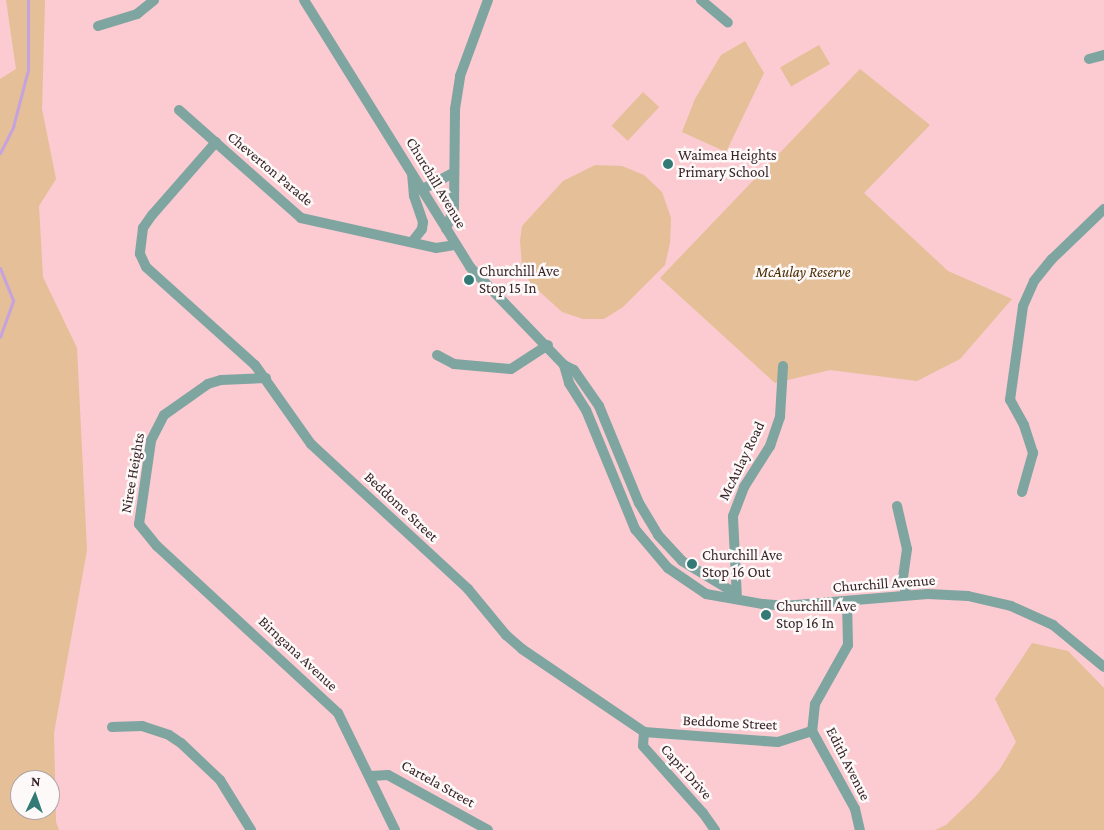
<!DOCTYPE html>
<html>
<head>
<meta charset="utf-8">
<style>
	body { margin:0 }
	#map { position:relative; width:1104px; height:830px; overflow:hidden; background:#fccad1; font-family:"Crimson Pro",serif }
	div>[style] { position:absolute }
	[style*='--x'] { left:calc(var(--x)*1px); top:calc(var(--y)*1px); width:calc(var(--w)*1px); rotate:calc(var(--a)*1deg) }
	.green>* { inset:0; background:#e4bf97; transform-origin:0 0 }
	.stream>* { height:3px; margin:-1.5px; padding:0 1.5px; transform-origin:1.5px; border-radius:1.5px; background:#c4a3df }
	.minor>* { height:10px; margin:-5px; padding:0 5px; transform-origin:5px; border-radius:5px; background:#7fa5a1 }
	.dots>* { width:14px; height:14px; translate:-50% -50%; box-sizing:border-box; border:2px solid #fef9f9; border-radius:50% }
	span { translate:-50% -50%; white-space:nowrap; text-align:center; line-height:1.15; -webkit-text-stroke:5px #fef9f9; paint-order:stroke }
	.poi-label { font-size:15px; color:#382528 }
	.left { translate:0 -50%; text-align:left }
	.street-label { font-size:15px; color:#382528 }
	.park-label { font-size:15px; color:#4b2b00; font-style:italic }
	.north { position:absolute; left:10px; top:770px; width:50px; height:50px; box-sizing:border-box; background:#fef9f9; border:1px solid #afa4a5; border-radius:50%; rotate:3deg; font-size:14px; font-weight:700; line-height:20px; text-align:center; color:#382528 }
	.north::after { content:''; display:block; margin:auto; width:18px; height:22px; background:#327a75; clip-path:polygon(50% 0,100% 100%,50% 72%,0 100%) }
</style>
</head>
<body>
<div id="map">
	<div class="green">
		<i style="clip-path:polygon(evenodd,6px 0,45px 0,42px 109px,56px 179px,39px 206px,43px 277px,77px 348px,87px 550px,54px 733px,56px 822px,59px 830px,0 830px,0 79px,16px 69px,6px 0,20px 780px,50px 780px,50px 810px,20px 810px,20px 780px)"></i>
		<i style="clip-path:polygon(745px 41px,764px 73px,726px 152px,682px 132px,695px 99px,721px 55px)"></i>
		<i style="left:819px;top:45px;width:22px;height:45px;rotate:60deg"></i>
		<i style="clip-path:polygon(860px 69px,930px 125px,864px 193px,948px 271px,1012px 299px,960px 359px,917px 381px,830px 370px,775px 383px,660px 278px)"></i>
		<i style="left:643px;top:92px;width:22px;height:46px;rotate:43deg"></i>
		<i style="clip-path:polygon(595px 165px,622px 166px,644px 175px,662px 192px,671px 218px,670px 243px,665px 265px,623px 307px,604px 319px,583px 319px,562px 312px,530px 283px,522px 265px,520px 241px,522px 226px,563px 181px)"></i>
		<i style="clip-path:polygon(1032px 643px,1068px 651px,1104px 688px,1104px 830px,935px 830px,946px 825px,976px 796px,1000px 769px,1016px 742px,995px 699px)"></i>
	</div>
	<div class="stream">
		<i style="--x:0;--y:153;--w:29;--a:-63"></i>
		<i style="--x:13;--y:127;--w:59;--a:-75.3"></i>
		<i style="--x:28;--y:70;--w:70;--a:-90"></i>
		<i style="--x:0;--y:268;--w:35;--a:68"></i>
		<i style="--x:13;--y:301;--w:38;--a:110"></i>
	</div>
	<div class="minor">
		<i style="--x:304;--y:0;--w:314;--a:58.1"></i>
		<i style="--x:470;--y:267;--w:136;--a:46.2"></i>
		<i style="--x:564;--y:365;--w:19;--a:74"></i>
		<i style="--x:569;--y:383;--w:32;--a:58"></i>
		<i style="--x:586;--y:410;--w:129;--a:67.6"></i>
		<i style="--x:635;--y:529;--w:51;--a:49.8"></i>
		<i style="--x:668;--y:568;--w:46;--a:34.4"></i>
		<i style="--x:706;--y:594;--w:58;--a:10"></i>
		<i style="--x:763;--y:604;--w:21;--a:5"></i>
		<i style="--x:784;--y:606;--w:144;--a:-4.8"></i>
		<i style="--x:928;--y:594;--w:40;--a:2.9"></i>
		<i style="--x:968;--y:596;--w:44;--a:13.1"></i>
		<i style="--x:1011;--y:606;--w:46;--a:24.3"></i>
		<i style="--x:1053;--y:625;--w:66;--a:39.5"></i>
		<i style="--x:701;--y:0;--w:35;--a:40"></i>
		<i style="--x:98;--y:26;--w:41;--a:-17.1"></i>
		<i style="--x:137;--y:14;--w:22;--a:-39"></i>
		<i style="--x:1089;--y:59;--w:16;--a:-15"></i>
		<i style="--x:179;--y:110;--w:163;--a:41.5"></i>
		<i style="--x:301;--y:218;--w:138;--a:12.5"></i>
		<i style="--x:436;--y:248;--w:20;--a:-9"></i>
		<i style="--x:216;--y:142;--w:97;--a:131.2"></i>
		<i style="--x:152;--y:215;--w:16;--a:125"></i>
		<i style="--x:143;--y:228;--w:26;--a:97"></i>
		<i style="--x:140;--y:254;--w:14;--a:65"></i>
		<i style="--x:146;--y:267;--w:147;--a:42"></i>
		<i style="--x:255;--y:365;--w:97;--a:54.7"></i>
		<i style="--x:311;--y:444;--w:214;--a:42.7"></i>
		<i style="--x:468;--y:589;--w:60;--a:50.4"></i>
		<i style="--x:506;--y:635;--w:21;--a:41"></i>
		<i style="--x:522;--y:649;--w:148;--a:34.2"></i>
		<i style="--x:644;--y:732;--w:134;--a:4.3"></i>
		<i style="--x:778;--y:742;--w:36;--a:-18"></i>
		<i style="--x:423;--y:189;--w:34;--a:-28"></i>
		<i style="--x:446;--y:229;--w:22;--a:-69"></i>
		<i style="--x:454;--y:208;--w:99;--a:-89.4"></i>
		<i style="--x:455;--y:109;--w:33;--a:-81"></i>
		<i style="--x:460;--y:76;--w:81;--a:-69.8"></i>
		<i style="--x:412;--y:242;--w:16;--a:-52"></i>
		<i style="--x:422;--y:229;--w:7;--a:-82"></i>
		<i style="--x:423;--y:222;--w:28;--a:-109"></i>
		<i style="--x:414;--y:196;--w:22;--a:-95"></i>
		<i style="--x:437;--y:355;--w:19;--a:28"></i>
		<i style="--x:454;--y:364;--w:57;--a:5"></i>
		<i style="--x:511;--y:369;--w:44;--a:-33"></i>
		<i style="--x:564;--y:365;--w:11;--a:27"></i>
		<i style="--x:574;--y:370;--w:44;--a:55.2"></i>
		<i style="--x:599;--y:406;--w:105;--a:67.6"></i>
		<i style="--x:639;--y:503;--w:37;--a:59"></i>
		<i style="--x:658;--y:535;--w:35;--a:47"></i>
		<i style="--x:682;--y:561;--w:56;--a:31.1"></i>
		<i style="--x:730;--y:590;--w:11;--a:52"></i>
		<i style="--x:266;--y:378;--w:45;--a:177.5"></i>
		<i style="--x:221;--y:380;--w:14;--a:163"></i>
		<i style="--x:208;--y:384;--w:54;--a:144.8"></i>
		<i style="--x:164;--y:415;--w:29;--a:117"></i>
		<i style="--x:151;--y:441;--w:84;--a:98.2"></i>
		<i style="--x:139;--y:524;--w:28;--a:51"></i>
		<i style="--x:157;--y:546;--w:246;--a:42.7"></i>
		<i style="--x:338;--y:713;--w:130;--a:64"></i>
		<i style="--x:1022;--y:492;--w:41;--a:-74.2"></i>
		<i style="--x:1033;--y:453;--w:29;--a:-108"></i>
		<i style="--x:1024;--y:425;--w:29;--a:-119"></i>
		<i style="--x:1010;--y:400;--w:95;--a:-82.1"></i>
		<i style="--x:1023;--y:306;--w:27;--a:-66"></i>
		<i style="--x:1034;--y:281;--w:28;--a:-51"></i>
		<i style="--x:1052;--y:259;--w:72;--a:-43.9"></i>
		<i style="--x:897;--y:506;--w:44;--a:76.9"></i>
		<i style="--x:907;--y:549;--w:29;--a:98"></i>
		<i style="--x:903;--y:578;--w:17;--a:80"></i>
		<i style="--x:737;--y:599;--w:83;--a:-92.8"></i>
		<i style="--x:733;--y:516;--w:31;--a:-69"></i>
		<i style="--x:744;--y:487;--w:49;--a:-57.6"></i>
		<i style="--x:770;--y:446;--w:31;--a:-71"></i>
		<i style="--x:780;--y:417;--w:51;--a:-86.6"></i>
		<i style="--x:847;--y:601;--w:44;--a:88.7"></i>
		<i style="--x:848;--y:645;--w:68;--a:119.2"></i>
		<i style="--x:815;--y:704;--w:27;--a:96"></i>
		<i style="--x:812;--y:731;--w:89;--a:61.1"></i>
		<i style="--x:855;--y:809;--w:22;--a:77"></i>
		<i style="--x:112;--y:727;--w:30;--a:-2"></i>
		<i style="--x:142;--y:726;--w:28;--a:18"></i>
		<i style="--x:169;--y:735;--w:14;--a:34"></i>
		<i style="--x:181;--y:743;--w:54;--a:43.5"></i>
		<i style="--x:220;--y:780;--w:59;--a:58.2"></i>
		<i style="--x:644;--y:732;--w:14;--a:94"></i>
		<i style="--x:643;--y:746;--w:90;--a:48.2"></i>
		<i style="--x:703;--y:813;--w:21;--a:55"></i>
		<i style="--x:370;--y:776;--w:18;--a:-3"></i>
		<i style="--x:388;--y:775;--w:114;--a:28.8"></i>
	</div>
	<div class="dots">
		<i style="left:668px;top:164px;background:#327a75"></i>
		<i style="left:469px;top:280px;background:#327a75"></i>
		<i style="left:692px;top:564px;background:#327a75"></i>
		<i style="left:766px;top:615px;background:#327a75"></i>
	</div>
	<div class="poi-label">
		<span class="left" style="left:678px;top:164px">Waimea Heights<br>Primary School</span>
		<span class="left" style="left:479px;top:280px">Churchill Ave<br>Stop 15 In</span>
		<span class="left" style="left:702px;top:564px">Churchill Ave<br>Stop 16 Out</span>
		<span class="left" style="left:776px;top:615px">Churchill Ave<br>Stop 16 In</span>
	</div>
	<div class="street-label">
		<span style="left:270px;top:169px;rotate:40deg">Cheverton Parade</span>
		<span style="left:436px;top:183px;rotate:59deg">Churchill Avenue</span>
		<span style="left:742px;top:461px;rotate:-64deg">McAulay Road</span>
		<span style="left:133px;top:473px;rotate:-80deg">Niree Heights</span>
		<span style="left:401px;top:507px;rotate:43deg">Beddome Street</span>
		<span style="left:884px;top:584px;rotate:-4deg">Churchill Avenue</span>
		<span style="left:298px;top:654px;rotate:43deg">Birngana Avenue</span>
		<span style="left:730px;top:723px;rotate:3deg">Beddome Street</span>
		<span style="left:848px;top:764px;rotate:63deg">Edith Avenue</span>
		<span style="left:686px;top:772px;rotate:48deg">Capri Drive</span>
		<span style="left:438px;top:784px;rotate:29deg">Cartela Street</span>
	</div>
	<div class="park-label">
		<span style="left:803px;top:273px">McAulay Reserve</span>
	</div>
	<div class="north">N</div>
</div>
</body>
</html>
